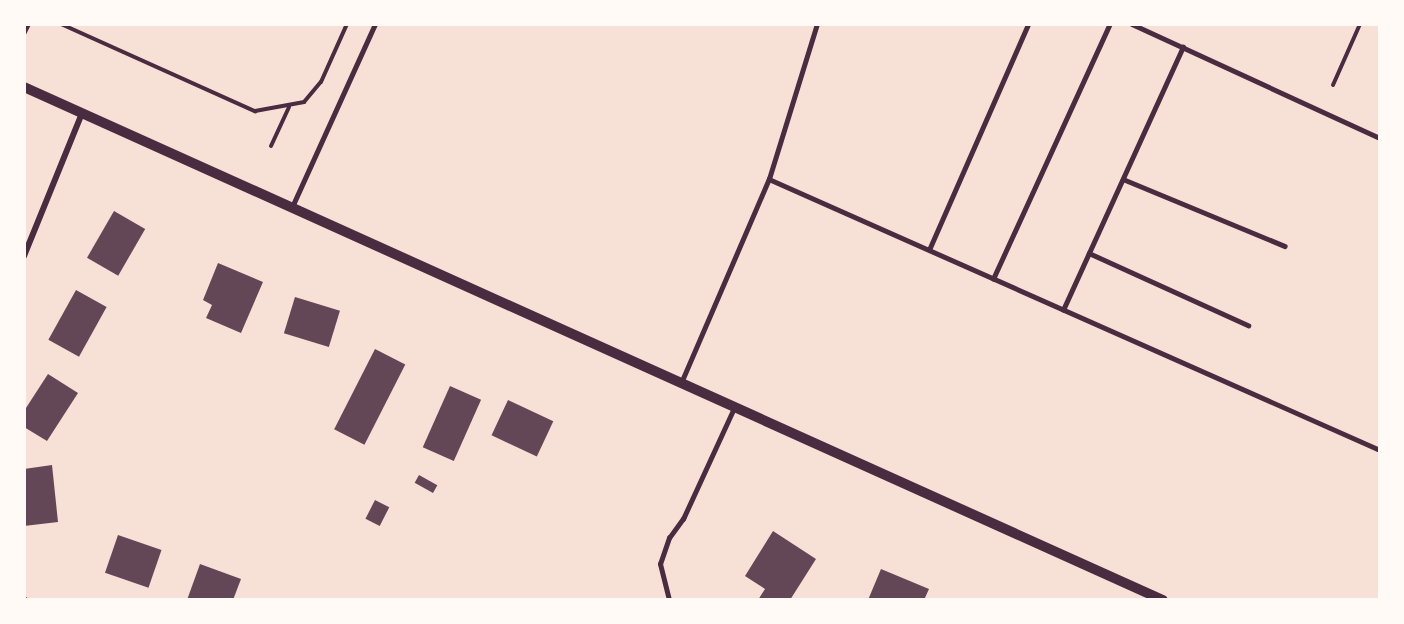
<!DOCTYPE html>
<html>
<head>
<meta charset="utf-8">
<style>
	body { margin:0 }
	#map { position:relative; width:1404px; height:624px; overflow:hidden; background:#f7e1d7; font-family:"Archivo Narrow",sans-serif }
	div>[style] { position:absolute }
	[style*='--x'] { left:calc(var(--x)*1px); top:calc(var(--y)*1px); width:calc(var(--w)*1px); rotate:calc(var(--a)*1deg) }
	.building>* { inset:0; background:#644757; transform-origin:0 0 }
	.path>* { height:4px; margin:-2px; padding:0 2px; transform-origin:2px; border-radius:2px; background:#4a2c40 }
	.service>* { height:4.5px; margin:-2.25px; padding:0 2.25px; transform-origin:2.25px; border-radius:2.25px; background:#4a2c40 }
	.minor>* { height:6px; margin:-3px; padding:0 3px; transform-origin:3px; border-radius:3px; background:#4a2c40 }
	.tertiary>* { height:10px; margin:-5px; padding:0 5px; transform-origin:5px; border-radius:5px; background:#4a2c40 }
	span { translate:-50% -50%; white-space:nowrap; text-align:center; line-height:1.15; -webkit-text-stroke:5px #fffaf5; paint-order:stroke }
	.frame { position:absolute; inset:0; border:26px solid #fffaf5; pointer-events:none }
</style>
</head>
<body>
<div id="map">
	<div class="building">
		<i style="left:114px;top:211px;width:36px;height:54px;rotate:30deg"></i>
		<i style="clip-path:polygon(218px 263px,263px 282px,241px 333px,206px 318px,212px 305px,203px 300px)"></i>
		<i style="left:76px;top:290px;width:35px;height:57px;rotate:29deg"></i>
		<i style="left:295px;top:297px;width:47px;height:38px;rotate:17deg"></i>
		<i style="left:375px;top:349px;width:34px;height:90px;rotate:27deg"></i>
		<i style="clip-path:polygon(48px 374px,78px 393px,47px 441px,24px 427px,24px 411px)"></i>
		<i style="left:450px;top:386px;width:34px;height:67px;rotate:24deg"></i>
		<i style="left:508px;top:400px;width:50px;height:39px;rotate:25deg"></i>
		<i style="clip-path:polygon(52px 465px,58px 522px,24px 526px,24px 469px)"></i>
		<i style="left:419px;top:475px;width:21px;height:9px;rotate:29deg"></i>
		<i style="left:375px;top:500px;width:16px;height:21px;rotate:27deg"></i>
		<i style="clip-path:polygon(773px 531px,816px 559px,790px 600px,758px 600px,765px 589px,745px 576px)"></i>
		<i style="left:118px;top:535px;width:46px;height:40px;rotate:19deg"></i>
		<i style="clip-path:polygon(200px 564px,241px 579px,233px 600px,187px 600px)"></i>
		<i style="clip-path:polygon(881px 569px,929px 589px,924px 600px,868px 600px)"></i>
	</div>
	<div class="path">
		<i style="--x:61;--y:24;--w:213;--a:24.2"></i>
		<i style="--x:255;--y:111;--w:50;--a:-10.4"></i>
		<i style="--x:304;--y:102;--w:26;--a:-50"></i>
		<i style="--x:321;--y:82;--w:64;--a:-65.9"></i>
		<i style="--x:24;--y:34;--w:11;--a:-63"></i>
		<i style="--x:1333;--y:85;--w:67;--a:-66.1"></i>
		<i style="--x:271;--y:146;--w:43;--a:-65.2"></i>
	</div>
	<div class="service">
		<i style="--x:1132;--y:24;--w:273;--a:24.7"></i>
		<i style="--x:769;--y:179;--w:668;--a:23.92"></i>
		<i style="--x:1123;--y:179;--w:175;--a:22.5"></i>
		<i style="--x:292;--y:207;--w:201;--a:-65.6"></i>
		<i style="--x:929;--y:250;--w:247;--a:-66.3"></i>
		<i style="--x:1089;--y:253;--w:175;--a:24.4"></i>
		<i style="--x:993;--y:279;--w:281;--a:-65.4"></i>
		<i style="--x:1063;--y:310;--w:289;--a:-65.5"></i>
		<i style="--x:681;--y:383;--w:222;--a:-66.7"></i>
		<i style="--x:769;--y:179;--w:162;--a:-72.8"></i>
		<i style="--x:669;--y:600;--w:37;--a:-104"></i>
		<i style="--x:660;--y:564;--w:28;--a:-71"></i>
		<i style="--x:669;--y:538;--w:24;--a:-54"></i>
		<i style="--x:683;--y:519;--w:122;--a:-65.3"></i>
	</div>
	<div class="minor">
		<i style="--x:24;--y:256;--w:154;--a:-67.9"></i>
		<i style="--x:24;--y:600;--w:1;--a:0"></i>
	</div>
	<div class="tertiary">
		<i style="--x:24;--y:87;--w:1249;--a:24.25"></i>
	</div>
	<div class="frame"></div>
</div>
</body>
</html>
